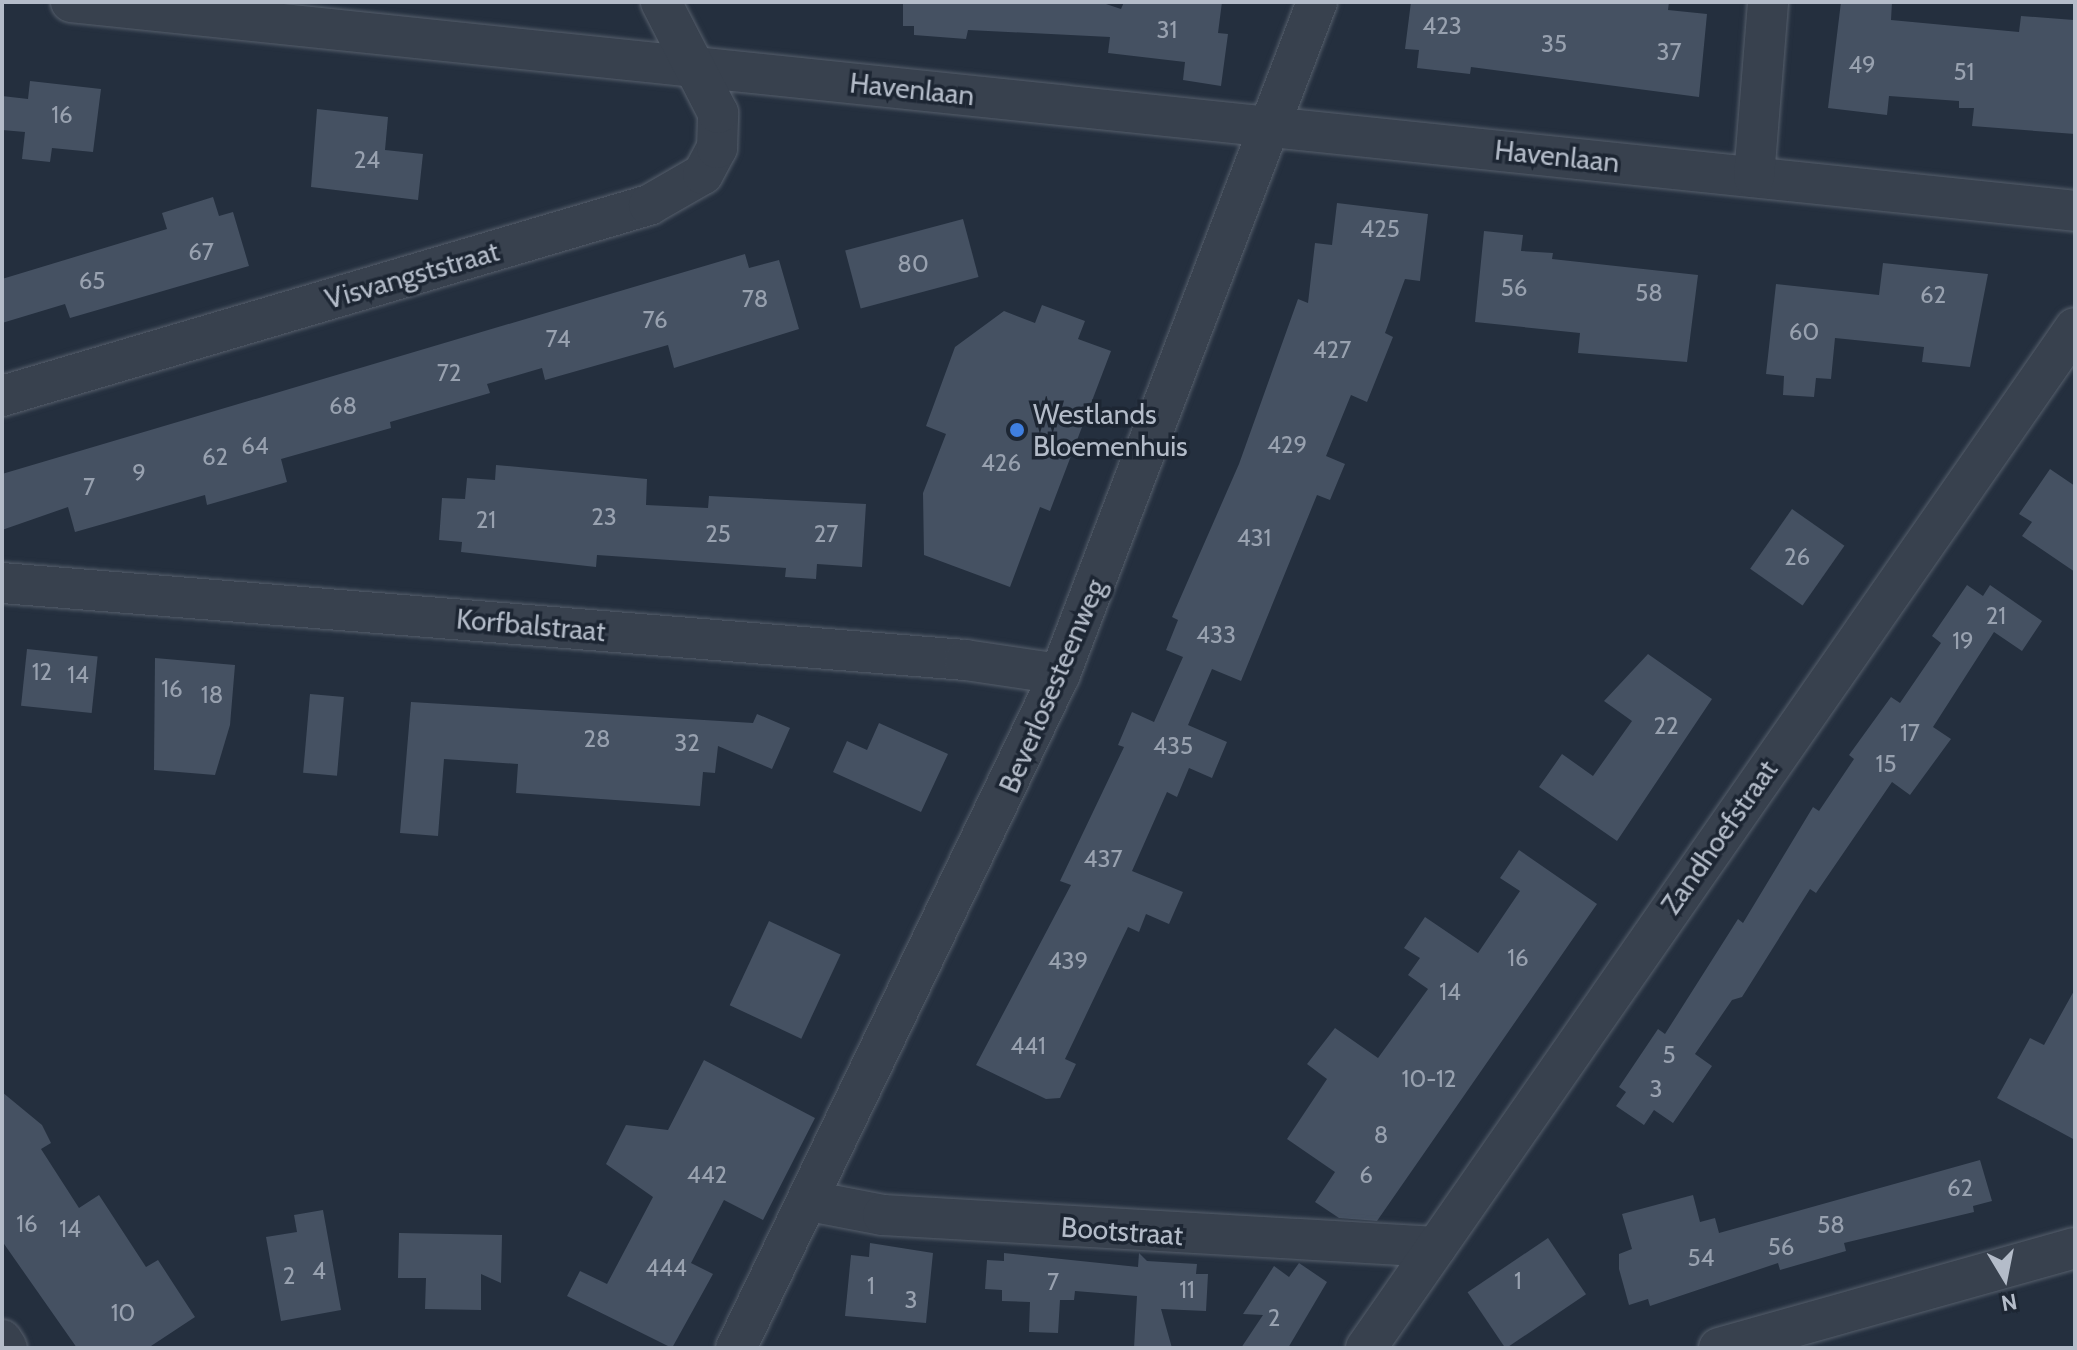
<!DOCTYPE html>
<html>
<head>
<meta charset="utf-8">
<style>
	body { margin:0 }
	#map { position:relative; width:2077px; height:1350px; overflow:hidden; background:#242f3e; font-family:Cabin,sans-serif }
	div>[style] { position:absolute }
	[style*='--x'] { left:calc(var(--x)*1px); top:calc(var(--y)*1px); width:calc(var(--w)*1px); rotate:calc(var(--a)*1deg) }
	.building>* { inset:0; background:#455162; transform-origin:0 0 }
	.roads { filter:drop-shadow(0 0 2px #565f6c) drop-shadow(0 0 2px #565f6c) }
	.minor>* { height:40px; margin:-20px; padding:0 20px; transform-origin:20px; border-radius:20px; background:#38414e }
	.dots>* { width:22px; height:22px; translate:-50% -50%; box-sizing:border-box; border:4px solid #1d2633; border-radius:50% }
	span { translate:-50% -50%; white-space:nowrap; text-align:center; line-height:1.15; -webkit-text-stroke:7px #1d2633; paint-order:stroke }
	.number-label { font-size:24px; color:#98a1af }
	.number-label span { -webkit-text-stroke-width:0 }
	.street-label { font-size:28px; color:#b4bcc9 }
	.poi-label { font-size:28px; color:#b4bcc9 }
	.left { translate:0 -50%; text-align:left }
	.frame { position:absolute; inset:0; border:4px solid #b4bcc9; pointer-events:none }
	.north { position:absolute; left:1965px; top:1238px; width:80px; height:80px; -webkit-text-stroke:6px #1d2633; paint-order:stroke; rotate:170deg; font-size:22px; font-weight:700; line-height:32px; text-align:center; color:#b4bcc9 }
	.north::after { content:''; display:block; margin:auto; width:28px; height:36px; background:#b4bcc9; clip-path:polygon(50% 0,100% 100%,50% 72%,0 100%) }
</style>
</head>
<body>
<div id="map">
	<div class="building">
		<i style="clip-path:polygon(903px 2px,1100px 2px,1121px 9px,1124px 2px,1222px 2px,1218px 33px,1228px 34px,1221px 86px,1183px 80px,1185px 62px,1108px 53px,1110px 37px,968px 30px,966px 39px,914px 35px,914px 26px,903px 26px)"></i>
		<i style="clip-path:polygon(1411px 2px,1669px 2px,1668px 10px,1707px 14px,1699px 97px,1471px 67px,1470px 74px,1417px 68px,1419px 50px,1405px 49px)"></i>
		<i style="clip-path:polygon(1841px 2px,1892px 2px,1891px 20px,2019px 32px,2021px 16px,2074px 20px,2075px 134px,1972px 126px,1974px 108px,1959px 108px,1959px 101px,1889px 96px,1887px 115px,1828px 108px)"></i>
		<i style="clip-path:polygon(30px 81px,101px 89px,93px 152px,52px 148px,50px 162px,22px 159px,25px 132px,2px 130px,2px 96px,28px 99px)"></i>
		<i style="clip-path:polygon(317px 109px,388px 117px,385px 150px,423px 154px,418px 200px,311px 187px)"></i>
		<i style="clip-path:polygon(213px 197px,219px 216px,233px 212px,249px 266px,70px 318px,65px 304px,2px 323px,2px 279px,167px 229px,162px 213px)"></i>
		<i style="clip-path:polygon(1337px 203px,1428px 214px,1420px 281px,1405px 279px,1385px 333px,1393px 337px,1367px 402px,1351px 395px,1326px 456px,1345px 464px,1330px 500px,1317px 495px,1241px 681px,1212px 669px,1188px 725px,1227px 742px,1212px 778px,1189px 768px,1177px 797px,1167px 792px,1132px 871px,1183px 892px,1169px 924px,1146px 914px,1139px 932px,1128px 927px,1065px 1059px,1076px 1064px,1060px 1098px,1046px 1099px,976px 1065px,1071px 885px,1060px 881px,1124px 747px,1118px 745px,1132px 712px,1154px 722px,1183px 657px,1166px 650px,1178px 620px,1172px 617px,1239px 464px,1298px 299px,1308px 303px,1315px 243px,1332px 245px)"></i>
		<i style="left:963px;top:219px;width:60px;height:122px;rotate:75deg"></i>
		<i style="clip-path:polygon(1484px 231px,1523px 235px,1521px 251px,1553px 253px,1552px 259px,1698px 275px,1687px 362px,1578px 353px,1580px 333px,1475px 322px)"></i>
		<i style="clip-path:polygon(745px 254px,749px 268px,779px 260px,799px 329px,674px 368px,668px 345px,545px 380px,542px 368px,487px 384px,490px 393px,390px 422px,391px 428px,281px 459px,287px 482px,207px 505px,205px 495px,75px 532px,68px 507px,2px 530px,2px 474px)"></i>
		<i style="clip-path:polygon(1883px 263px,1988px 274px,1970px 367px,1922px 362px,1924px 347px,1835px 338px,1831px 379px,1816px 378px,1814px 397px,1783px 395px,1784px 376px,1766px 374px,1776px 284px,1879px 295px)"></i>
		<i style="clip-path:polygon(1042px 305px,1085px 321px,1078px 339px,1111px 351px,1050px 511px,1040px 507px,1010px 587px,924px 555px,923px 493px,946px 434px,926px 426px,955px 347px,1004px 311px,1035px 323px)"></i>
		<i style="clip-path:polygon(496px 465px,647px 479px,646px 505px,708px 508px,709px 496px,866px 504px,862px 567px,817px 564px,816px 579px,785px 577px,786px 568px,597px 555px,596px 567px,461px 552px,462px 542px,439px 540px,442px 498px,465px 499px,467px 478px,495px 480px)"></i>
		<i style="clip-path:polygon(2050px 469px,2075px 486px,2075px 572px,2022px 536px,2032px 522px,2019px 514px)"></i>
		<i style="left:1792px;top:509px;width:64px;height:73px;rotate:35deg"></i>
		<i style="clip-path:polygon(1967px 585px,1983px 596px,1990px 585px,2042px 621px,2022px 651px,1994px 632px,1933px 727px,1951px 739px,1910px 795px,1892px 782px,1816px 893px,1810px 889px,1742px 997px,1732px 1000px,1695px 1054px,1712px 1066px,1673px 1123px,1654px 1110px,1644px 1125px,1616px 1106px,1626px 1092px,1619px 1087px,1658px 1029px,1665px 1034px,1738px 919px,1743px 923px,1813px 807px,1819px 811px,1854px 759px,1849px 755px,1891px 697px,1900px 703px,1941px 643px,1932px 636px)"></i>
		<i style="left:27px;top:649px;width:71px;height:57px;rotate:6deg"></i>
		<i style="clip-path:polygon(1648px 654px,1712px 699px,1617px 841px,1539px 787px,1562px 754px,1593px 776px,1632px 721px,1604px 701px)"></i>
		<i style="clip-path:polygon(155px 658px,235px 665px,230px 725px,215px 775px,154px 770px)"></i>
		<i style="left:310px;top:694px;width:34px;height:79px;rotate:5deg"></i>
		<i style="clip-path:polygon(411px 702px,753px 723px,757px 714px,790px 728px,772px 769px,718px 746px,715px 773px,703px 772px,700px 806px,516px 793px,518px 764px,444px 759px,438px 836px,400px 833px)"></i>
		<i style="clip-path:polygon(879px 723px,948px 754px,921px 812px,833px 772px,847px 741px,867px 750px)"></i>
		<i style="clip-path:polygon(1519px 850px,1597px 904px,1377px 1221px,1339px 1218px,1315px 1202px,1335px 1172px,1287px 1139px,1327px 1079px,1307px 1064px,1335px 1028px,1378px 1058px,1428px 989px,1408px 975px,1420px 958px,1404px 948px,1425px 917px,1478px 953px,1520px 891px,1500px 878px)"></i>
		<i style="left:769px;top:921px;width:79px;height:93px;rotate:25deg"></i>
		<i style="clip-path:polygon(2075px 989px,2075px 1140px,1997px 1098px,2030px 1038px,2044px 1045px)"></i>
		<i style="clip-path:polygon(704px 1060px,815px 1118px,763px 1220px,724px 1200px,691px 1263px,713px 1274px,672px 1348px,567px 1296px,580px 1271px,607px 1284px,653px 1197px,606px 1164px,626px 1125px,668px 1130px)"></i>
		<i style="clip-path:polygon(2px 1092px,42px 1125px,51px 1143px,41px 1149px,79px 1208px,99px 1195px,146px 1267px,158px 1260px,195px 1317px,148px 1348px,77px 1348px,2px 1241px)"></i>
		<i style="clip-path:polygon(1980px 1160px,1992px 1201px,1973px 1206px,1974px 1212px,1844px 1243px,1846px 1251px,1780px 1270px,1778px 1263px,1650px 1306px,1648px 1299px,1629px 1305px,1619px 1269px,1619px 1254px,1632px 1249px,1622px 1214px,1693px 1195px,1700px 1222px,1715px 1218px,1719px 1233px)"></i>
		<i style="clip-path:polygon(323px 1210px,341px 1310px,281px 1321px,266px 1237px,297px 1232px,294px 1215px)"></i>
		<i style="clip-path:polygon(399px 1233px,502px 1235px,501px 1283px,481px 1274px,481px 1310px,425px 1309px,426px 1278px,398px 1278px)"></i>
		<i style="left:1548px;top:1238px;width:68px;height:97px;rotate:56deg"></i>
		<i style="clip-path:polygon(870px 1243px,933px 1253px,926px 1323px,845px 1316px,851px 1255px,869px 1257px)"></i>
		<i style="clip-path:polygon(1004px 1253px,1138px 1267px,1139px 1253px,1147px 1261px,1197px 1264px,1196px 1274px,1208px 1274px,1206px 1311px,1161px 1309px,1172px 1348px,1134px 1348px,1137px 1296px,1075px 1291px,1074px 1300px,1060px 1300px,1058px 1333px,1029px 1332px,1030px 1302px,1002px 1301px,1002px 1290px,985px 1289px,987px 1260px,1004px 1261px)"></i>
		<i style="clip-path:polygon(1299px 1263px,1327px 1282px,1288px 1348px,1241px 1348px,1263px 1315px,1243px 1314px,1274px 1266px,1289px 1277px)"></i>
	</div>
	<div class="roads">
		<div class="minor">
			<i style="--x:71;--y:2;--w:2015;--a:5.95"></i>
			<i style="--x:1754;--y:177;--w:176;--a:-85.4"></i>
			<i style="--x:2;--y:396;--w:675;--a:-16.45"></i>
			<i style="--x:649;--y:205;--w:62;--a:-29.9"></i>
			<i style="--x:703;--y:174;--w:30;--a:-62"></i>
			<i style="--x:717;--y:148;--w:35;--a:-88"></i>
			<i style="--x:718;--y:113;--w:125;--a:-117.2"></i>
			<i style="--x:2;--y:583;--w:966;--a:4.57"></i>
			<i style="--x:965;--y:660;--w:96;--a:8.4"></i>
			<i style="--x:810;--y:1201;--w:74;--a:10.9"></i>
			<i style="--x:883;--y:1215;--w:554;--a:3.31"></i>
			<i style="--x:2;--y:1340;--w:9;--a:58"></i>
			<i style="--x:736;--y:1348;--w:748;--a:-64.33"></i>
			<i style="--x:1060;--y:674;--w:719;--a:-69.07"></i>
			<i style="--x:1366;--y:1348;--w:1242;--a:-55.2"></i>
			<i style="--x:1719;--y:1348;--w:370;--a:-15.7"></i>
		</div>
	</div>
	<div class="dots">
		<i style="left:1017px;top:430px;background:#3f7fe0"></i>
	</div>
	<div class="number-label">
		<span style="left:1442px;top:26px">423</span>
		<span style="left:1167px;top:30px">31</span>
		<span style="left:1554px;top:44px">35</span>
		<span style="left:1669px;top:52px">37</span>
		<span style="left:1862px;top:65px">49</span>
		<span style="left:1964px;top:72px">51</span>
		<span style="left:62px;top:115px">16</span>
		<span style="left:367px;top:160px">24</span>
		<span style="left:1380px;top:229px">425</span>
		<span style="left:201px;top:252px">67</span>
		<span style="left:913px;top:264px">80</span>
		<span style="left:92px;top:281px">65</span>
		<span style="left:1514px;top:288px">56</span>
		<span style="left:1649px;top:293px">58</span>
		<span style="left:1933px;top:295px">62</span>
		<span style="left:755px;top:299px">78</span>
		<span style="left:655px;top:320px">76</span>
		<span style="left:1804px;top:332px">60</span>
		<span style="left:558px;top:339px">74</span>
		<span style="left:1332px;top:350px">427</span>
		<span style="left:449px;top:373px">72</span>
		<span style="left:343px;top:406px">68</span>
		<span style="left:1287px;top:445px">429</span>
		<span style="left:255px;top:446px">64</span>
		<span style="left:215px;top:457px">62</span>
		<span style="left:1001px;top:463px">426</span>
		<span style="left:139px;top:473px">9</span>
		<span style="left:89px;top:487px">7</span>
		<span style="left:604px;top:517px">23</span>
		<span style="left:486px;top:520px">21</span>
		<span style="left:718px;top:534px">25</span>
		<span style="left:826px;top:534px">27</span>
		<span style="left:1254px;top:538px">431</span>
		<span style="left:1797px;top:557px">26</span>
		<span style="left:1996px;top:616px">21</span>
		<span style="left:1216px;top:635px">433</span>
		<span style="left:1963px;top:641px">19</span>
		<span style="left:42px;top:672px">12</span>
		<span style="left:78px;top:675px">14</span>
		<span style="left:172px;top:689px">16</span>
		<span style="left:212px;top:695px">18</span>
		<span style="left:1666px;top:726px">22</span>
		<span style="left:1910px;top:733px">17</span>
		<span style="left:597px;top:739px">28</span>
		<span style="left:687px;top:743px">32</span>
		<span style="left:1173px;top:746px">435</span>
		<span style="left:1886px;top:764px">15</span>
		<span style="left:1103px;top:859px">437</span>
		<span style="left:1518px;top:958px">16</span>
		<span style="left:1068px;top:961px">439</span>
		<span style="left:1450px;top:992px">14</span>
		<span style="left:1028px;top:1046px">441</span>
		<span style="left:1669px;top:1055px">5</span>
		<span style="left:1429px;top:1079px">10-12</span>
		<span style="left:1656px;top:1089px">3</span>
		<span style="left:1381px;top:1135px">8</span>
		<span style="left:707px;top:1175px">442</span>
		<span style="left:1366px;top:1175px">6</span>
		<span style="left:1960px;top:1188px">62</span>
		<span style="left:27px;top:1224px">16</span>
		<span style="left:1831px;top:1225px">58</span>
		<span style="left:70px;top:1229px">14</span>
		<span style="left:1781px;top:1247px">56</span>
		<span style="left:1701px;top:1258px">54</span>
		<span style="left:666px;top:1268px">444</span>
		<span style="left:319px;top:1271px">4</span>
		<span style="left:289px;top:1276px">2</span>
		<span style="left:1518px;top:1281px">1</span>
		<span style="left:1053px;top:1282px">7</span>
		<span style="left:871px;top:1286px">1</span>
		<span style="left:1187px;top:1290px">11</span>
		<span style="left:911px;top:1300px">3</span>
		<span style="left:123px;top:1313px">10</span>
		<span style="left:1274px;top:1318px">2</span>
	</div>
	<div class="street-label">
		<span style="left:912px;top:89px;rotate:6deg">Havenlaan</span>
		<span style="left:1557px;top:156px;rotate:6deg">Havenlaan</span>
		<span style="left:412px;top:275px;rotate:-16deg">Visvangststraat</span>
		<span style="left:531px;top:625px;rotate:5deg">Korfbalstraat</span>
		<span style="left:1052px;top:686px;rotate:-67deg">Beverlosesteenweg</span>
		<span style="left:1719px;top:837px;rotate:-55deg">Zandhoefstraat</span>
		<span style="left:1122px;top:1231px;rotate:4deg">Bootstraat</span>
	</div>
	<div class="poi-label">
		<span class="left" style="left:1033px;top:430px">Westlands<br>Bloemenhuis</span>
	</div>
	<div class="frame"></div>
	<div class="north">N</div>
</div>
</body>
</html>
